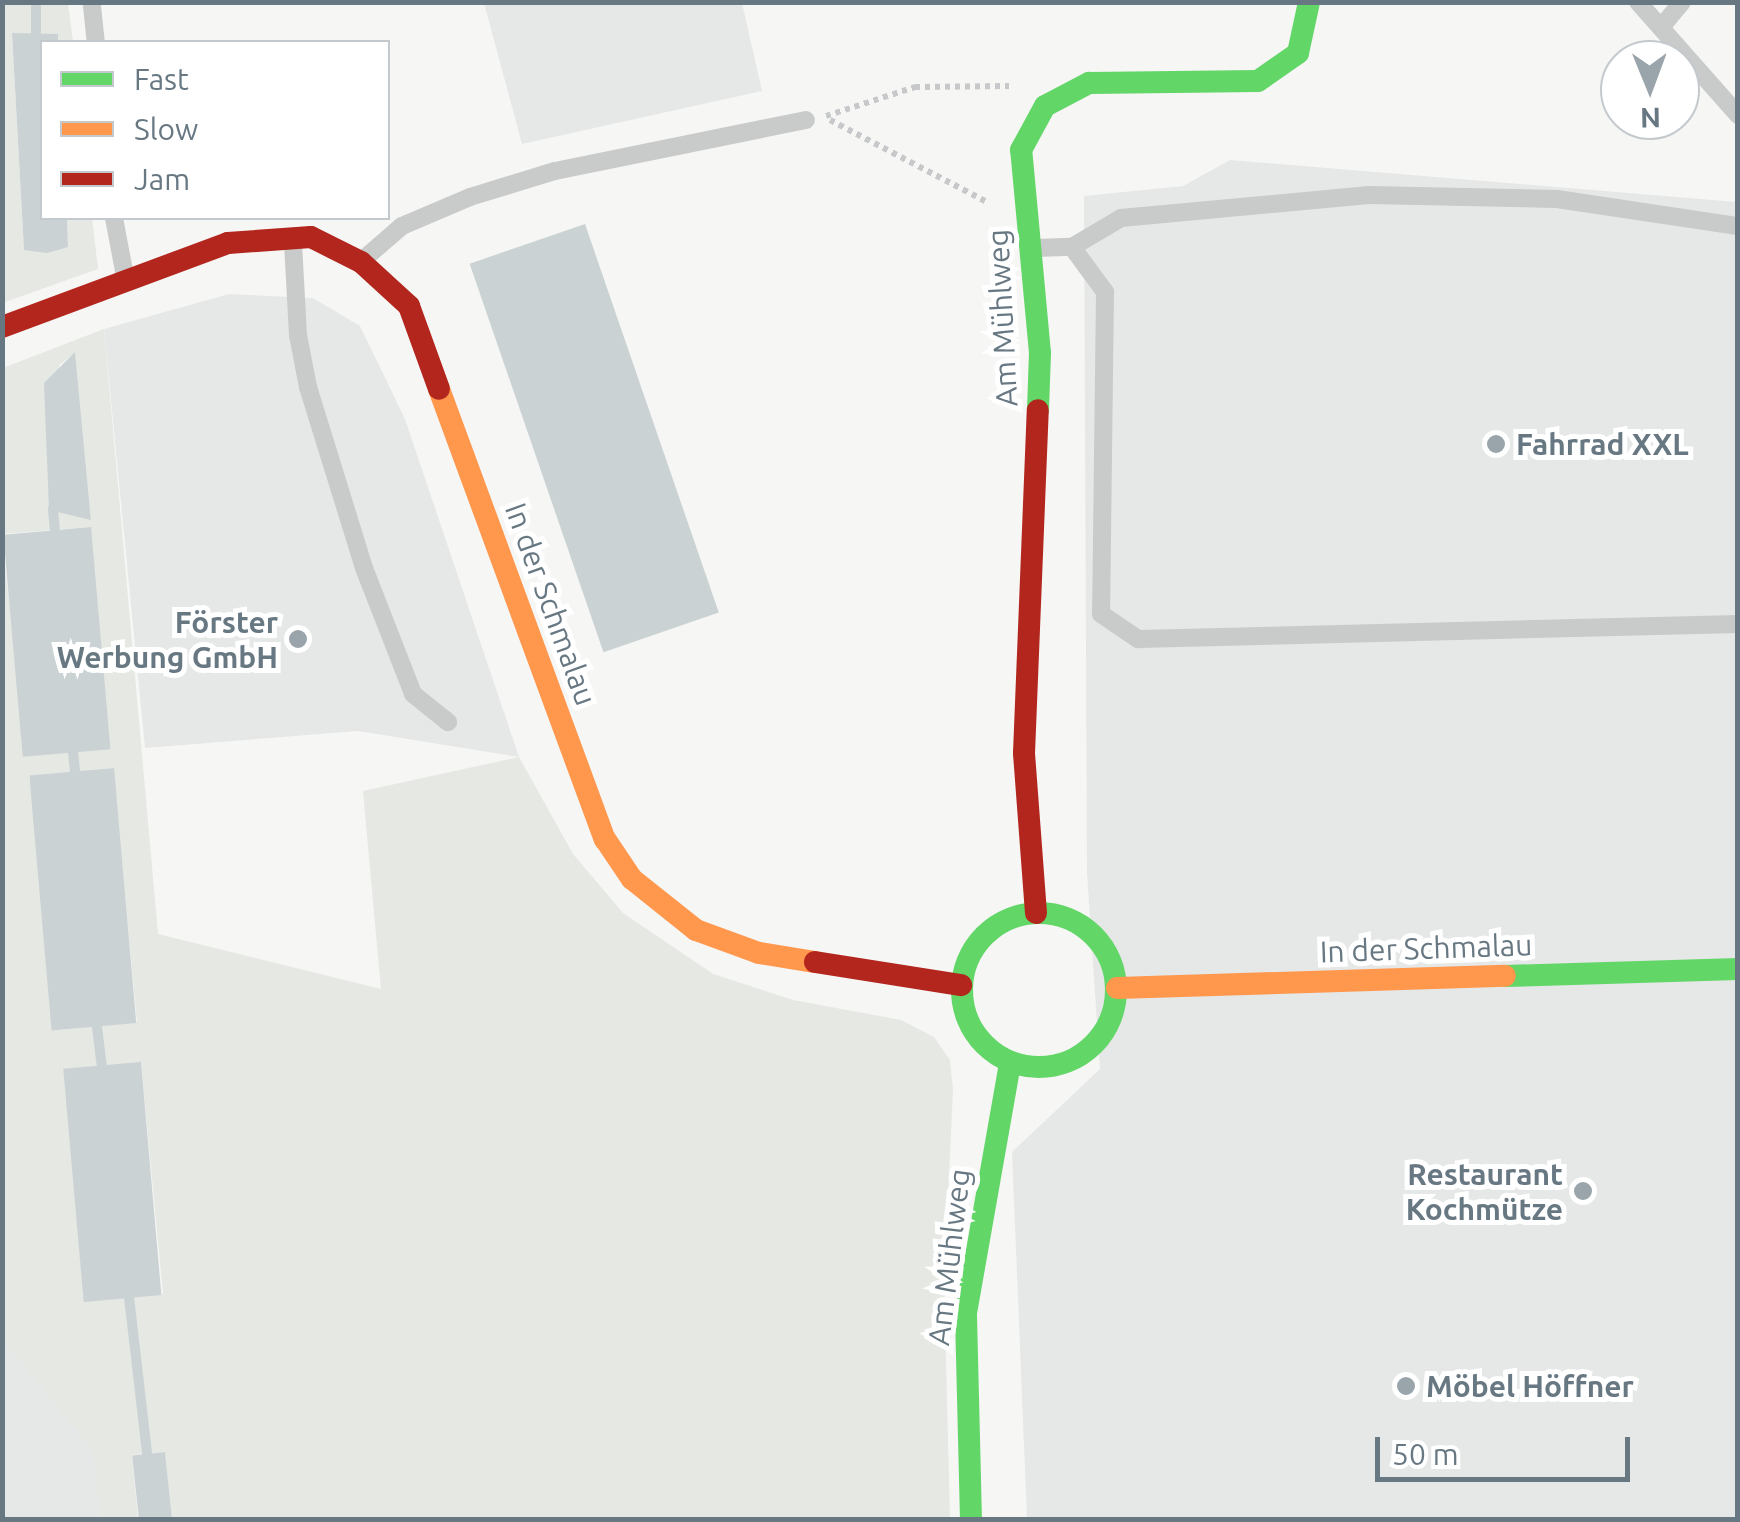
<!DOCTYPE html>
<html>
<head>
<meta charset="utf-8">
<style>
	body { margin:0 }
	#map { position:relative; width:1740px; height:1522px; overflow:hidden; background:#f6f6f5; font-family:Ubuntu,sans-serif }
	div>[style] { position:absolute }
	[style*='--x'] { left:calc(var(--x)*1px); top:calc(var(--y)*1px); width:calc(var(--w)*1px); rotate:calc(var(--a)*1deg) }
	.built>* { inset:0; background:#e6e8e8 }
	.green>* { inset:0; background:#e5e8e3 }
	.water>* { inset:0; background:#cad2d4; transform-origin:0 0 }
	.stream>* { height:10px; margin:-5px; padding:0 5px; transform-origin:5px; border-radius:5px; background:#cad2d4 }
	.path>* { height:6px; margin-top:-3px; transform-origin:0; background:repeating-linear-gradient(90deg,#c6c8c9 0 5px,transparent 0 10px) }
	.lane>* { height:18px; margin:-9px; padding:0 9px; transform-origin:9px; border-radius:9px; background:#c9caca }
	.fast>* { height:22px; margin:-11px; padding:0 11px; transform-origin:11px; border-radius:11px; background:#63d668 }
	.fast>.ring { margin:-11px; padding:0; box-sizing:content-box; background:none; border:22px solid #63d668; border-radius:50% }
	.slow>* { height:22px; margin:-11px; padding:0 11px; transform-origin:11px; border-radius:11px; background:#ff974d }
	.jam>* { height:22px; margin:-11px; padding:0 11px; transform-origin:11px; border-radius:11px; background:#b3261e }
	.dots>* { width:28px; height:28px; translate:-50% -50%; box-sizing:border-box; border:5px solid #fff; border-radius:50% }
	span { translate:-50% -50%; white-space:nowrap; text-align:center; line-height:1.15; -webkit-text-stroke:10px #fff; paint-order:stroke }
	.street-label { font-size:30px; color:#687883 }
	.poi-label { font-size:30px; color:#687883; font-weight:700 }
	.left { translate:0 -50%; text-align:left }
	.right { translate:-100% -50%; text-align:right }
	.frame { position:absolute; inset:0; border:5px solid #687883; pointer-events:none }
	.legend { position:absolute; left:40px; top:40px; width:350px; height:180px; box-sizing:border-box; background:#fff; border:2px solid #c3c9cd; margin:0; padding:12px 18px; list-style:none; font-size:30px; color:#687883 }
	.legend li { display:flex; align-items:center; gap:20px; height:50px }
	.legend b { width:50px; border:2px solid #c3c9cd }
	.north { position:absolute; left:1600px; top:40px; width:100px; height:100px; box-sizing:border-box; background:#fff; border:2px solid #c3c9cd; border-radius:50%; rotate:179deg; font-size:28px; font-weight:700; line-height:40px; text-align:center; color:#687883 }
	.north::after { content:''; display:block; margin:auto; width:35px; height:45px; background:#9aa4ab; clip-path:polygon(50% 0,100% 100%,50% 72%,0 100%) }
	.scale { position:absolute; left:1375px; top:1437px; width:255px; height:45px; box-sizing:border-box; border:5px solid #687883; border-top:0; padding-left:12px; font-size:30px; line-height:35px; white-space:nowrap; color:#687883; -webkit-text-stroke:8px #fff; paint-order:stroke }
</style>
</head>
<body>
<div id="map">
	<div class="built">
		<i style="clip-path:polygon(484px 3px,742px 3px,762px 91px,522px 144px)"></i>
		<i style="clip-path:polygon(1230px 160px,1737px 202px,1737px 1519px,1027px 1519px,1012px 1152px,1100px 1069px,1087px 873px,1084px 196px,1183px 186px)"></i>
		<i style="clip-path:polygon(229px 294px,313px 298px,360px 326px,405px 419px,519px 757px,358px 731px,145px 748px,104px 329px)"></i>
		<i style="clip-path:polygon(2px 770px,94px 1450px,100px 1519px,3px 1519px)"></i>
	</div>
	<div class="green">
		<i style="clip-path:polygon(68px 3px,73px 42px,58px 42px,57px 34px,12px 34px,24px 249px,68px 247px,67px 218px,92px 218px,98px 269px,2px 303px,2px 4px)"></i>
		<i style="clip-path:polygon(evenodd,104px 329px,158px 934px,381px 989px,363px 791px,519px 757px,573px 854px,623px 913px,713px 974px,793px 1000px,901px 1020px,934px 1037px,950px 1060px,953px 1090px,944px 1281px,950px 1519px,172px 1519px,165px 1452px,132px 1455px,138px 1519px,100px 1519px,93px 1450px,3px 1340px,2px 540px,27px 755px,91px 527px,2px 534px,3px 368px,104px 329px,75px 353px,91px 519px,90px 520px,59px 365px,75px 353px,104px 329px,113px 768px,137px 1022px,60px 1030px,29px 776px,113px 768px,104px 329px,141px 1062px,163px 1294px,86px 1299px,141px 1062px)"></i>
	</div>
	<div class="water">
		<i style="clip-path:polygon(12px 33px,58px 34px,58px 42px,42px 42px,42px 218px,67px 218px,68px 247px,47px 253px,24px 250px)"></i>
		<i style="left:585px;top:224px;width:411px;height:122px;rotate:71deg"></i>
		<i style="clip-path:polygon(75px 352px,91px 520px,49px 510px,44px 383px)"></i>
		<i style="left:91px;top:527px;width:223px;height:88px;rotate:85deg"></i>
		<i style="left:114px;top:768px;width:256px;height:85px;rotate:85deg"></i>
		<i style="left:141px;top:1062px;width:234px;height:78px;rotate:85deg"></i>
		<i style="left:165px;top:1452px;width:67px;height:33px;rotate:84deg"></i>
	</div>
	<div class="stream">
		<i style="--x:36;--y:3;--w:29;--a:90"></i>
		<i style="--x:53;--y:509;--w:21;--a:85"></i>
		<i style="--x:73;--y:752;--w:19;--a:84"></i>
		<i style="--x:97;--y:1027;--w:38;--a:83"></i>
		<i style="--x:129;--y:1297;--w:157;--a:83.4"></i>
	</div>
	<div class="path">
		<i style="--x:826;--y:116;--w:94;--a:-18"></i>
		<i style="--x:915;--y:87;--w:94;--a:-0.6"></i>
		<i style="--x:830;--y:120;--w:177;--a:27.6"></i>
	</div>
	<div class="lane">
		<i style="--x:1638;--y:2;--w:151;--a:48.5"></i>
		<i style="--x:92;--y:6;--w:36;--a:84"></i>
		<i style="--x:1662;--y:26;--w:31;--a:-50"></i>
		<i style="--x:114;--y:218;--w:59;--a:79.3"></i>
		<i style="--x:293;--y:243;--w:92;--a:86.9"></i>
		<i style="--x:298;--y:335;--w:53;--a:79.1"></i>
		<i style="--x:308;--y:387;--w:189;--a:72.8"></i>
		<i style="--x:364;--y:568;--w:135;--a:68.7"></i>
		<i style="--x:413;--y:694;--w:45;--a:38.7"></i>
		<i style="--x:1072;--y:247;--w:57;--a:-30.6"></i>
		<i style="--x:1121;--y:218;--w:249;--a:-5.3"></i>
		<i style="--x:1369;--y:195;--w:188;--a:1.2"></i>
		<i style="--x:1557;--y:199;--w:183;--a:8.5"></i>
		<i style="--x:1035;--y:248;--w:37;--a:-2"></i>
		<i style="--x:1072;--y:247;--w:56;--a:53.7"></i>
		<i style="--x:1105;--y:292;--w:322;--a:90.7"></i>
		<i style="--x:1101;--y:614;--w:45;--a:34"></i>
		<i style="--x:1138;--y:639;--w:600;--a:-1.43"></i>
		<i style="--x:365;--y:258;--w:49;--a:-40.9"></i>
		<i style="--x:402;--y:226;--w:74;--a:-23.1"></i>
		<i style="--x:470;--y:197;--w:89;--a:-17"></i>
		<i style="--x:555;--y:171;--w:256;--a:-11.5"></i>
	</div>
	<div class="fast">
		<i style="--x:1038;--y:410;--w:57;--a:-88"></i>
		<i style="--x:1040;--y:353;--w:204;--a:-95.3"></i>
		<i style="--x:1021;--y:150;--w:50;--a:-61.4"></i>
		<i style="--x:1045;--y:106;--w:50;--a:-27.6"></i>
		<i style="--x:1089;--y:83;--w:169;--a:-0.7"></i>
		<i style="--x:1258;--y:81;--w:49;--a:-35"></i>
		<i style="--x:1298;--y:53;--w:52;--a:-77.8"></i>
		<i class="ring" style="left:962px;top:913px;width:132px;height:132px"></i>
		<i style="--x:1505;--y:976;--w:233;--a:-1.7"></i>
		<i style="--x:971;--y:1520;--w:207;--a:-91.4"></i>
		<i style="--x:966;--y:1313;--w:254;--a:-80"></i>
	</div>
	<div class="slow">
		<i style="--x:439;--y:389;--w:480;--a:69.8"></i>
		<i style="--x:605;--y:839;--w:48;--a:56"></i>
		<i style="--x:632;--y:879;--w:82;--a:38.6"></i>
		<i style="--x:696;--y:930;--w:67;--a:20.1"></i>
		<i style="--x:759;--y:953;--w:57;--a:9.1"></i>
		<i style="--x:1117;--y:988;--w:388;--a:-1.8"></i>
	</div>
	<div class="jam">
		<i style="--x:2;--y:327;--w:241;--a:-20.4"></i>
		<i style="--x:228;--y:243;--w:83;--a:-4.1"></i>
		<i style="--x:311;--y:237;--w:56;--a:26.6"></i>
		<i style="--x:361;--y:262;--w:65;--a:42.5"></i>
		<i style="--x:409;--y:306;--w:88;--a:70.1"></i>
		<i style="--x:1036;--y:913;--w:160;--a:-94.3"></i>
		<i style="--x:1024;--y:753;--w:343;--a:-87.7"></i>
		<i style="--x:815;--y:962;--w:148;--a:9"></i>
	</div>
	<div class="dots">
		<i style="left:1496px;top:444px;background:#9aa4ab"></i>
		<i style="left:298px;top:639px;background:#9aa4ab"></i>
		<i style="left:1583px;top:1191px;background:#9aa4ab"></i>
		<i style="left:1406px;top:1386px;background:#9aa4ab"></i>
	</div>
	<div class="street-label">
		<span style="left:1002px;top:318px;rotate:-93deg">Am Mühlweg</span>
		<span style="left:551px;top:604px;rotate:70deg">In der Schmalau</span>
		<span style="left:1426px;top:948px;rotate:-2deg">In der Schmalau</span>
		<span style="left:949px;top:1257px;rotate:-83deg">Am Mühlweg</span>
	</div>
	<div class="poi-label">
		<span class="left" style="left:1516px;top:444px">Fahrrad XXL</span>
		<span class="right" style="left:278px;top:639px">Förster<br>Werbung GmbH</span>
		<span class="right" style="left:1563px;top:1191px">Restaurant<br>Kochmütze</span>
		<span class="left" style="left:1426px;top:1386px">Möbel Höffner</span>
	</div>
	<div class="frame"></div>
	<ul class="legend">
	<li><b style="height:12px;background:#63d668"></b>Fast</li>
	<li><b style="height:12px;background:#ff974d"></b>Slow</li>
	<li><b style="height:12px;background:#b3261e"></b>Jam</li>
	</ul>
	<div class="north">N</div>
	<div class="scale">50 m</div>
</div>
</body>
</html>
